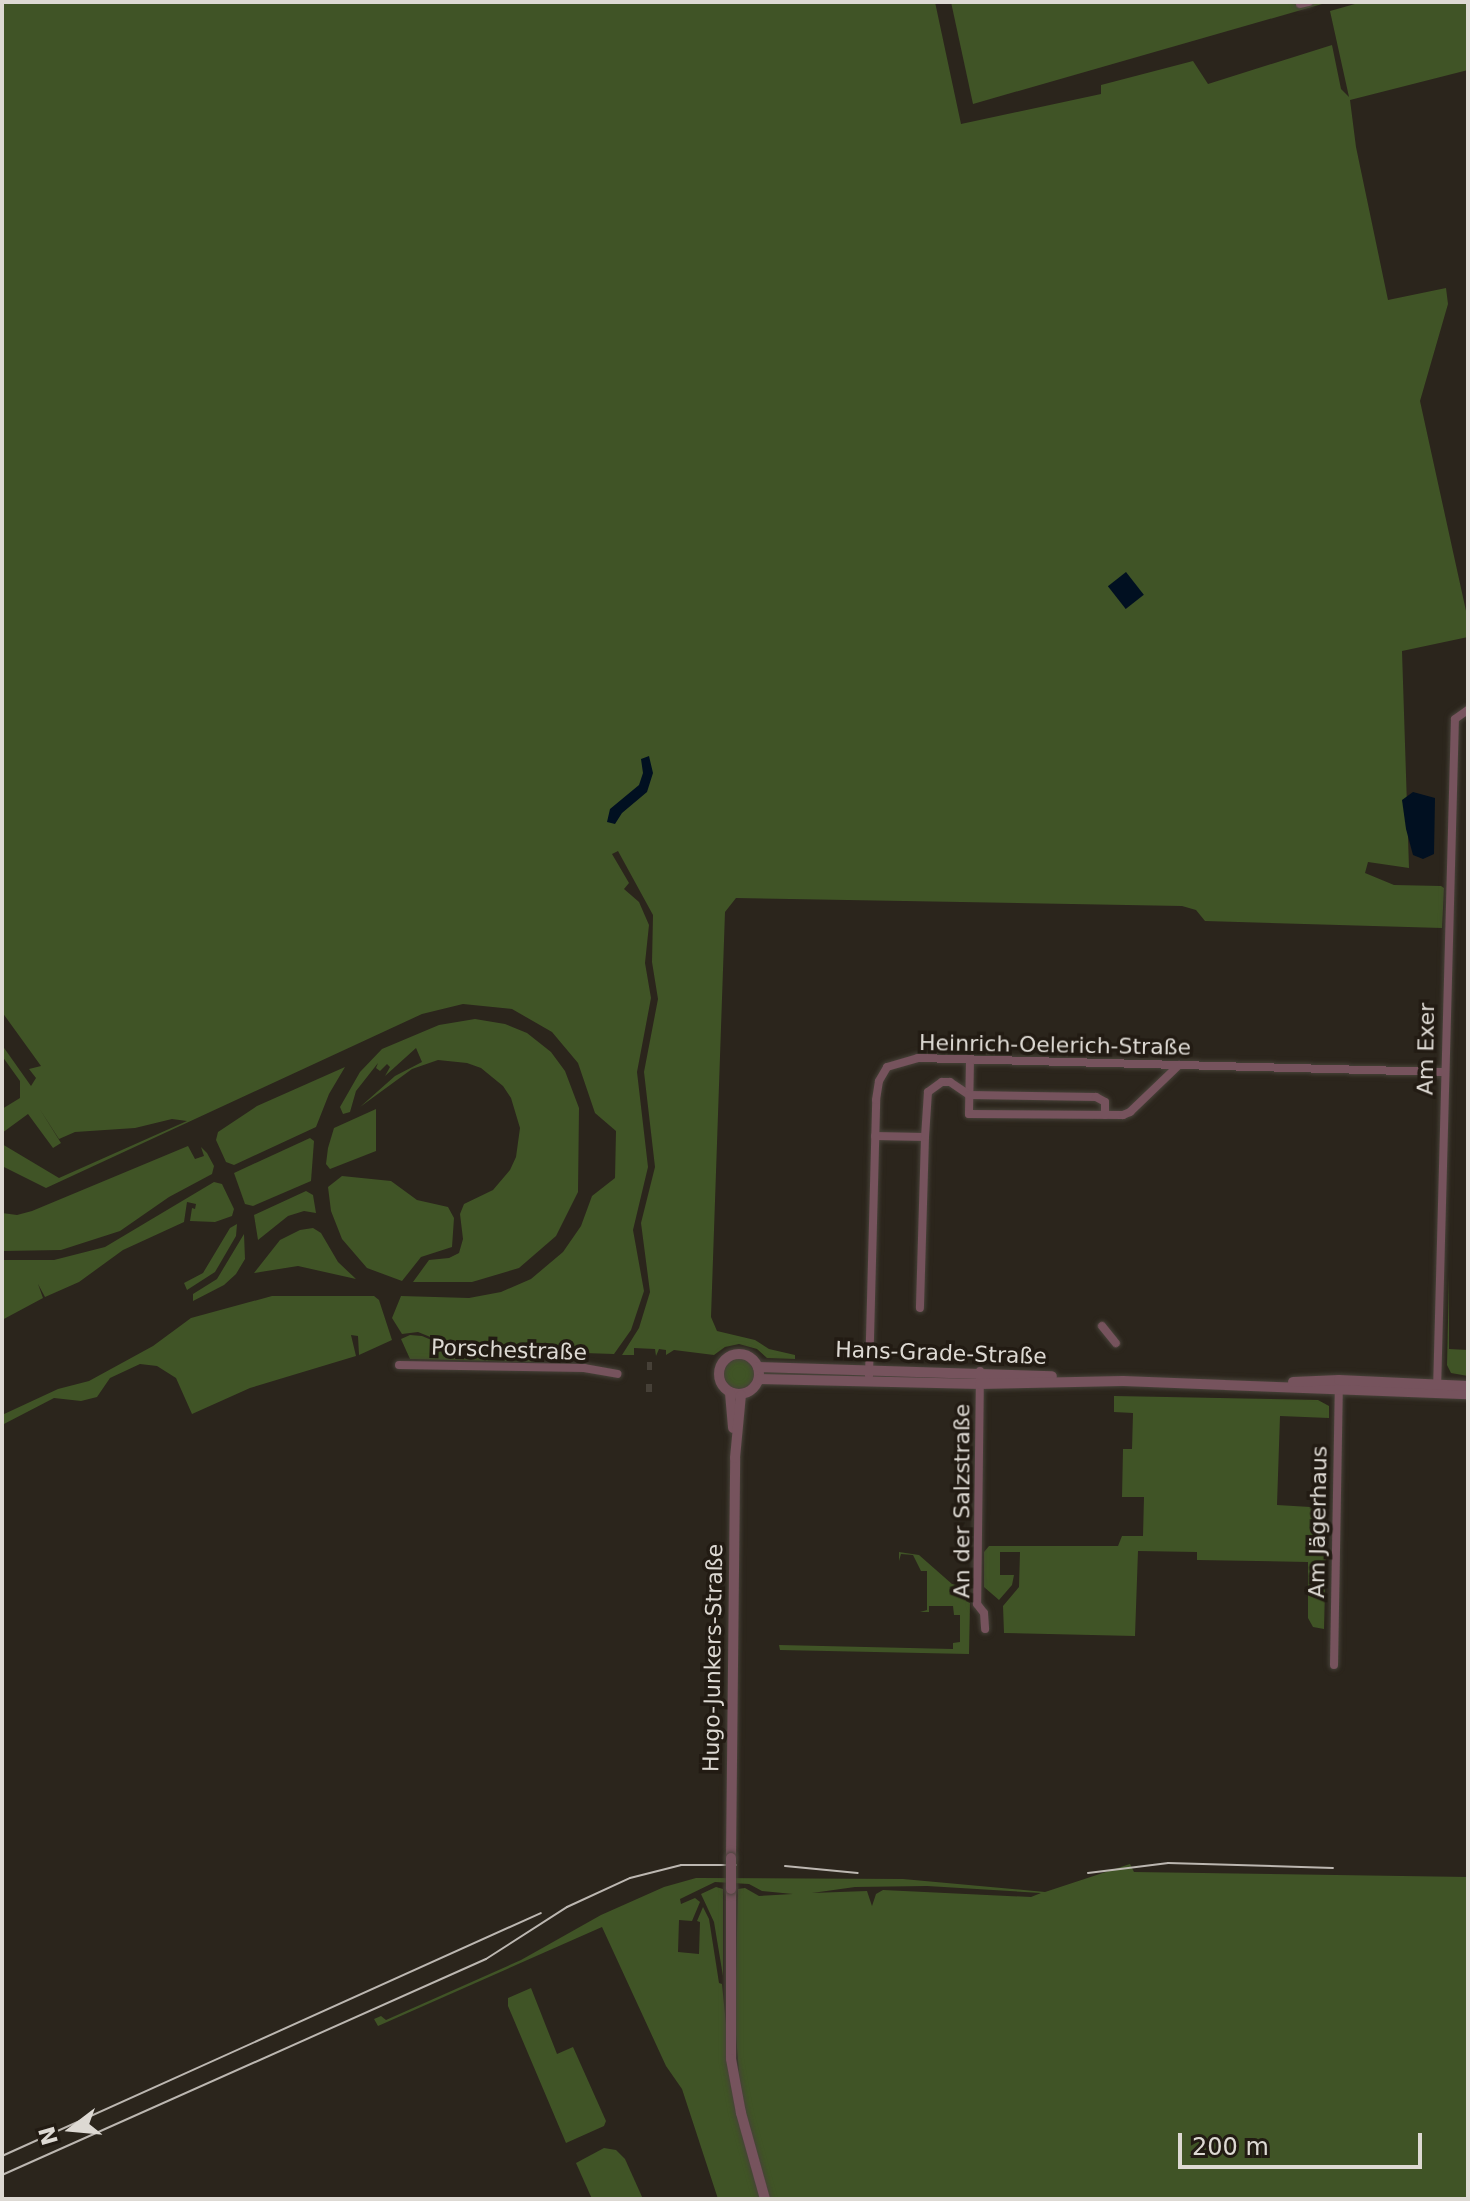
<!DOCTYPE html>
<html>
<head>
<meta charset="utf-8">
<style>
	body { margin:0 }
	#map { position:relative; width:1470px; height:2201px; overflow:hidden; background:#2b251c; font-family:"DejaVu Sans",sans-serif }
	div>[style] { position:absolute }
	[style*='--x'] { left:calc(var(--x)*1px); top:calc(var(--y)*1px); width:calc(var(--w)*1px); rotate:calc(var(--a)*1deg) }
	.green>* { inset:0; background:#405426 }
	.round { border-radius:50% }
	.water>* { inset:0; background:#011021; transform-origin:0 0 }
	.minor-tunnel>* { height:8px; margin-top:-4px; transform-origin:0; background:repeating-linear-gradient(90deg,#464037 0 8px,transparent 0 12px) }
	.roads { filter:drop-shadow(0 0 2px #474239) drop-shadow(0 0 2px #474239) }
	.minor>* { height:8px; margin:-4px; padding:0 4px; transform-origin:4px; border-radius:4px; background:#76535d }
	.tertiary>* { height:10px; margin:-5px; padding:0 5px; transform-origin:5px; border-radius:5px; background:#76535d }
	.tertiary>.ring { margin:-5px; padding:0; box-sizing:content-box; background:none; border:10px solid #76535d; border-radius:50% }
	.rail>* { height:2px; margin:-1px; padding:0 1px; transform-origin:1px; border-radius:1px; background:#bcb7b1 }
	.bridges { filter:drop-shadow(0 0 2px #474239) drop-shadow(0 0 2px #474239) }
	.tertiary-bridge>* { height:10px; margin:-5px; padding:0 5px; transform-origin:5px; border-radius:5px; background:#76535d }
	span { translate:-50% -50%; white-space:nowrap; text-align:center; line-height:1.15; -webkit-text-stroke:7px #221b13; paint-order:stroke }
	.street-label { font-size:22px; color:#ddd9d3 }
	.frame { position:absolute; inset:0; border:4px solid #ddd9d3; pointer-events:none }
	.north { position:absolute; left:32px; top:2089px; width:80px; height:80px; -webkit-text-stroke:6px #221b13; paint-order:stroke; rotate:254deg; font-size:22px; font-weight:700; line-height:32px; text-align:center; color:#ddd9d3 }
	.north::after { content:''; display:block; margin:auto; width:28px; height:36px; background:#ddd9d3; clip-path:polygon(50% 0,100% 100%,50% 72%,0 100%) }
	.scale { position:absolute; left:1178px; top:2133px; width:244px; height:36px; box-sizing:border-box; border:4px solid #ddd9d3; border-top:0; padding-left:10px; font-size:24px; line-height:28px; white-space:nowrap; color:#ddd9d3; -webkit-text-stroke:6px #221b13; paint-order:stroke }
</style>
</head>
<body>
<div id="map">
	<div class="green">
		<i style="clip-path:polygon(2px 2px,935px 2px,961px 124px,1101px 94px,1101px 85px,1193px 61px,1208px 84px,1332px 45px,1341px 89px,1349px 97px,1330px 11px,1362px 2px,1468px 2px,1468px 70px,1350px 100px,1356px 147px,1388px 300px,1446px 288px,1448px 304px,1420px 401px,1468px 620px,1468px 637px,1402px 651px,1409px 868px,1368px 862px,1365px 873px,1394px 885px,1441px 886px,1444px 888px,1442px 928px,1205px 921px,1196px 910px,1182px 906px,736px 898px,725px 912px,711px 1317px,717px 1331px,755px 1340px,769px 1349px,795px 1355px,795px 1359px,767px 1358px,757px 1349px,739px 1344px,725px 1347px,714px 1355px,674px 1350px,666px 1355px,666px 1350px,659px 1349px,656px 1356px,655px 1349px,634px 1348px,634px 1355px,622px 1355px,639px 1328px,650px 1292px,641px 1223px,655px 1167px,644px 1072px,658px 999px,652px 962px,653px 915px,618px 851px,612px 854px,629px 883px,624px 889px,639px 902px,649px 925px,645px 963px,651px 998px,637px 1072px,648px 1167px,633px 1230px,644px 1291px,631px 1330px,614px 1354px,460px 1349px,418px 1332px,402px 1334px,392px 1318px,401px 1296px,469px 1298px,501px 1292px,531px 1279px,563px 1252px,581px 1226px,592px 1196px,615px 1178px,616px 1131px,595px 1113px,578px 1063px,552px 1032px,512px 1009px,463px 1004px,422px 1014px,46px 1188px,2px 1166px,2px 1144px,59px 1178px,187px 1121px,172px 1119px,135px 1128px,75px 1132px,59px 1139px,39px 1108px,61px 1143px,53px 1148px,28px 1114px,2px 1133px,2px 1109px,20px 1098px,20px 1081px,2px 1056px,2px 1045px,31px 1086px,36px 1078px,29px 1069px,41px 1066px,2px 1012px)"></i>
		<i style="clip-path:polygon(951px 2px,1329px 2px,973px 104px)"></i>
		<i style="clip-path:polygon(475px 1019px,505px 1024px,527px 1033px,551px 1052px,565px 1071px,579px 1108px,578px 1192px,556px 1236px,519px 1268px,472px 1282px,413px 1282px,429px 1260px,449px 1258px,459px 1253px,463px 1239px,460px 1214px,464px 1204px,493px 1190px,510px 1170px,516px 1157px,520px 1128px,511px 1098px,503px 1086px,481px 1068px,467px 1063px,438px 1060px,412px 1069px,360px 1107px,395px 1076px,422px 1062px,416px 1048px,385px 1076px,390px 1067px,387px 1064px,380px 1071px,376px 1068px,378px 1063px,356px 1091px,350px 1112px,343px 1114px,340px 1107px,360px 1072px,382px 1049px,439px 1025px)"></i>
		<i style="clip-path:polygon(345px 1067px,329px 1094px,316px 1127px,234px 1165px,226px 1162px,216px 1140px,218px 1132px,257px 1106px)"></i>
		<i style="clip-path:polygon(376px 1109px,376px 1151px,330px 1169px,326px 1164px,328px 1148px,334px 1128px)"></i>
		<i style="clip-path:polygon(310px 1138px,314px 1141px,311px 1181px,253px 1206px,245px 1204px,234px 1173px)"></i>
		<i style="clip-path:polygon(188px 1146px,195px 1159px,204px 1156px,201px 1147px,207px 1153px,214px 1166px,212px 1174px,169px 1197px,120px 1231px,61px 1250px,2px 1251px,2px 1213px,17px 1215px,32px 1211px)"></i>
		<i style="clip-path:polygon(342px 1176px,391px 1181px,417px 1200px,448px 1207px,454px 1218px,452px 1247px,421px 1257px,402px 1281px,367px 1268px,342px 1239px,331px 1211px,328px 1187px)"></i>
		<i style="clip-path:polygon(214px 1182px,222px 1184px,234px 1209px,232px 1216px,215px 1222px,190px 1221px,192px 1208px,195px 1209px,196px 1204px,187px 1202px,184px 1222px,123px 1250px,79px 1282px,45px 1297px,38px 1284px,43px 1298px,2px 1320px,2px 1260px,54px 1260px,105px 1247px)"></i>
		<i style="clip-path:polygon(306px 1191px,313px 1195px,316px 1213px,304px 1211px,288px 1216px,258px 1240px,254px 1215px)"></i>
		<i style="clip-path:polygon(237px 1224px,236px 1236px,215px 1272px,187px 1290px,184px 1283px,203px 1273px,230px 1228px)"></i>
		<i style="clip-path:polygon(313px 1228px,321px 1233px,338px 1262px,356px 1279px,298px 1266px,254px 1273px,280px 1240px,300px 1230px)"></i>
		<i style="clip-path:polygon(244px 1234px,245px 1259px,236px 1274px,224px 1285px,193px 1301px,193px 1294px,217px 1279px)"></i>
		<i style="clip-path:polygon(1449px 1275px,1449px 1349px,1468px 1350px,1468px 1376px,1451px 1373px,1447px 1365px)"></i>
		<i style="clip-path:polygon(272px 1296px,374px 1296px,379px 1300px,392px 1340px,359px 1355px,358px 1336px,351px 1335px,356px 1356px,250px 1388px,192px 1414px,176px 1378px,157px 1366px,140px 1364px,110px 1378px,97px 1397px,81px 1401px,54px 1398px,2px 1425px,2px 1415px,58px 1389px,89px 1381px,153px 1346px,191px 1318px)"></i>
		<i style="clip-path:polygon(410px 1335px,422px 1336px,460px 1352px,534px 1355px,534px 1362px,410px 1359px,401px 1339px)"></i>
		<i class="round" style="left:724px;top:1359px;width:30px;height:30px"></i>
		<i style="clip-path:polygon(1114px 1396px,1318px 1400px,1329px 1406px,1329px 1418px,1280px 1416px,1277px 1505px,1327px 1508px,1324px 1629px,1313px 1627px,1308px 1618px,1308px 1562px,1197px 1560px,1197px 1552px,1138px 1551px,1135px 1636px,1004px 1633px,1003px 1606px,1019px 1587px,1020px 1552px,1000px 1552px,1000px 1575px,1014px 1575px,1012px 1585px,999px 1600px,984px 1587px,984px 1552px,989px 1546px,1118px 1546px,1122px 1536px,1143px 1536px,1144px 1497px,1122px 1497px,1123px 1449px,1132px 1449px,1133px 1413px,1114px 1412px)"></i>
		<i style="clip-path:polygon(899px 1552px,919px 1555px,952px 1584px,966px 1586px,966px 1601px,970px 1603px,969px 1654px,780px 1650px,779px 1645px,953px 1649px,953px 1643px,960px 1642px,960px 1615px,954px 1615px,953px 1606px,929px 1606px,929px 1612px,920px 1612px,927px 1610px,927px 1571px,921px 1571px,913px 1555px,901px 1554px,899px 1561px)"></i>
		<i style="clip-path:polygon(evenodd,1130px 1864px,1134px 1872px,1468px 1877px,1468px 2199px,770px 2199px,746px 2115px,739px 2074px,735px 2021px,738px 1889px,745px 1888px,759px 1896px,793px 1894px,762px 1891px,749px 1884px,715px 1882px,680px 1899px,681px 1904px,695px 1898px,700px 1902px,692px 1921px,679px 1920px,678px 1952px,699px 1954px,700px 1922px,697px 1921px,703px 1907px,709px 1919px,719px 1983px,722px 1984px,733px 2095px,760px 2199px,718px 2199px,682px 2089px,666px 2066px,602px 1927px,378px 2026px,374px 2019px,381px 2016px,386px 2020px,521px 1960px,601px 1915px,664px 1887px,696px 1878px,903px 1879px,1045px 1892px,1130px 1864px,927px 1886px,1041px 1893px,1031px 1897px,883px 1890px,876px 1894px,872px 1906px,867px 1891px,812px 1893px,855px 1887px,927px 1886px)"></i>
		<i style="clip-path:polygon(716px 1887px,723px 1889px,723px 1976px,714px 1922px,701px 1894px)"></i>
		<i style="clip-path:polygon(531px 1988px,557px 2054px,573px 2047px,606px 2121px,604px 2126px,566px 2143px,508px 2006px,508px 1998px)"></i>
		<i style="clip-path:polygon(604px 2148px,616px 2150px,625px 2159px,643px 2199px,592px 2199px,576px 2163px)"></i>
	</div>
	<div class="water">
		<i style="left:1126px;top:572px;width:29px;height:23px;rotate:52deg"></i>
		<i style="clip-path:polygon(649px 756px,653px 773px,647px 792px,622px 813px,615px 824px,607px 822px,610px 809px,639px 785px,643px 773px,641px 759px)"></i>
		<i style="clip-path:polygon(1413px 792px,1435px 798px,1434px 854px,1423px 859px,1413px 855px,1406px 829px,1402px 800px)"></i>
	</div>
	<div class="minor-tunnel">
		<i style="--x:647;--y:1366;--w:5;--a:0"></i>
		<i style="--x:646;--y:1388;--w:6;--a:0"></i>
	</div>
	<div class="roads">
		<div class="minor">
			<i style="--x:1300;--y:4;--w:9;--a:-13"></i>
			<i style="--x:970;--y:1060;--w:54;--a:91.1"></i>
			<i style="--x:969;--y:1114;--w:154;--a:0.4"></i>
			<i style="--x:1123;--y:1115;--w:8;--a:-23"></i>
			<i style="--x:1130;--y:1112;--w:68;--a:-43.8"></i>
			<i style="--x:875;--y:1136;--w:50;--a:1.1"></i>
			<i style="--x:925;--y:1137;--w:171;--a:91.7"></i>
			<i style="--x:925;--y:1137;--w:45;--a:-86.2"></i>
			<i style="--x:928;--y:1092;--w:17;--a:-36"></i>
			<i style="--x:942;--y:1082;--w:8;--a:0"></i>
			<i style="--x:950;--y:1082;--w:23;--a:34"></i>
			<i style="--x:969;--y:1095;--w:127;--a:0.9"></i>
			<i style="--x:1096;--y:1097;--w:10;--a:29"></i>
			<i style="--x:1105;--y:1102;--w:13;--a:90"></i>
			<i style="--x:1102;--y:1326;--w:22;--a:51"></i>
			<i style="--x:399;--y:1365;--w:185;--a:0.9"></i>
			<i style="--x:584;--y:1368;--w:34;--a:10"></i>
			<i style="--x:980;--y:1371;--w:233;--a:90.7"></i>
			<i style="--x:977;--y:1604;--w:11;--a:52"></i>
			<i style="--x:984;--y:1613;--w:16;--a:86"></i>
			<i style="--x:869;--y:1376;--w:276;--a:-88.5"></i>
			<i style="--x:876;--y:1100;--w:19;--a:-81"></i>
			<i style="--x:879;--y:1081;--w:16;--a:-60"></i>
			<i style="--x:887;--y:1067;--w:32;--a:-16"></i>
			<i style="--x:918;--y:1058;--w:525;--a:1.53"></i>
			<i style="--x:1437;--y:1391;--w:672;--a:-88.47"></i>
			<i style="--x:1455;--y:719;--w:16;--a:-35"></i>
			<i style="--x:1334;--y:1665;--w:280;--a:-89"></i>
		</div>
		<div class="tertiary">
			<i class="ring" style="left:719px;top:1354px;width:30px;height:30px"></i>
			<i style="--x:758;--y:1367;--w:294;--a:1.8"></i>
			<i style="--x:759;--y:1379;--w:221;--a:1.3"></i>
			<i style="--x:980;--y:1384;--w:143;--a:-1.2"></i>
			<i style="--x:1123;--y:1381;--w:345;--a:2.2"></i>
			<i style="--x:1293;--y:1382;--w:46;--a:-2.5"></i>
			<i style="--x:1339;--y:1380;--w:129;--a:2.7"></i>
			<i style="--x:730;--y:1393;--w:35;--a:85"></i>
			<i style="--x:731;--y:1858;--w:400;--a:-89.4"></i>
			<i style="--x:735;--y:1458;--w:63;--a:-84.6"></i>
			<i style="--x:731;--y:1889;--w:170;--a:90"></i>
			<i style="--x:731;--y:2059;--w:55;--a:79.5"></i>
			<i style="--x:741;--y:2113;--w:89;--a:74.4"></i>
		</div>
	</div>
	<div class="rail">
		<i style="--x:785;--y:1866;--w:73;--a:5.5"></i>
		<i style="--x:1088;--y:1873;--w:81;--a:-7.1"></i>
		<i style="--x:1168;--y:1863;--w:165;--a:1.7"></i>
		<i style="--x:2;--y:2156;--w:591;--a:-24.27"></i>
		<i style="--x:2;--y:2175;--w:530;--a:-24.05"></i>
		<i style="--x:486;--y:1959;--w:96;--a:-32.7"></i>
		<i style="--x:567;--y:1907;--w:69;--a:-24.7"></i>
		<i style="--x:630;--y:1878;--w:53;--a:-14.3"></i>
		<i style="--x:681;--y:1865;--w:55;--a:0"></i>
	</div>
	<div class="bridges">
		<div class="tertiary-bridge">
			<i style="--x:731;--y:1889;--w:31;--a:-90"></i>
		</div>
	</div>
	<div class="street-label">
		<span style="left:1055px;top:1045px;rotate:1deg">Heinrich-Oelerich-Straße</span>
		<span style="left:1426px;top:1049px;rotate:-89deg">Am Exer</span>
		<span style="left:509px;top:1350px;rotate:2deg">Porschestraße</span>
		<span style="left:941px;top:1353px;rotate:2deg">Hans-Grade-Straße</span>
		<span style="left:962px;top:1501px;rotate:-90deg">An der Salzstraße</span>
		<span style="left:1318px;top:1522px;rotate:-89deg">Am Jägerhaus</span>
		<span style="left:713px;top:1658px;rotate:-89deg">Hugo-Junkers-Straße</span>
	</div>
	<div class="frame"></div>
	<div class="north">N</div>
	<div class="scale">200 m</div>
</div>
</body>
</html>
